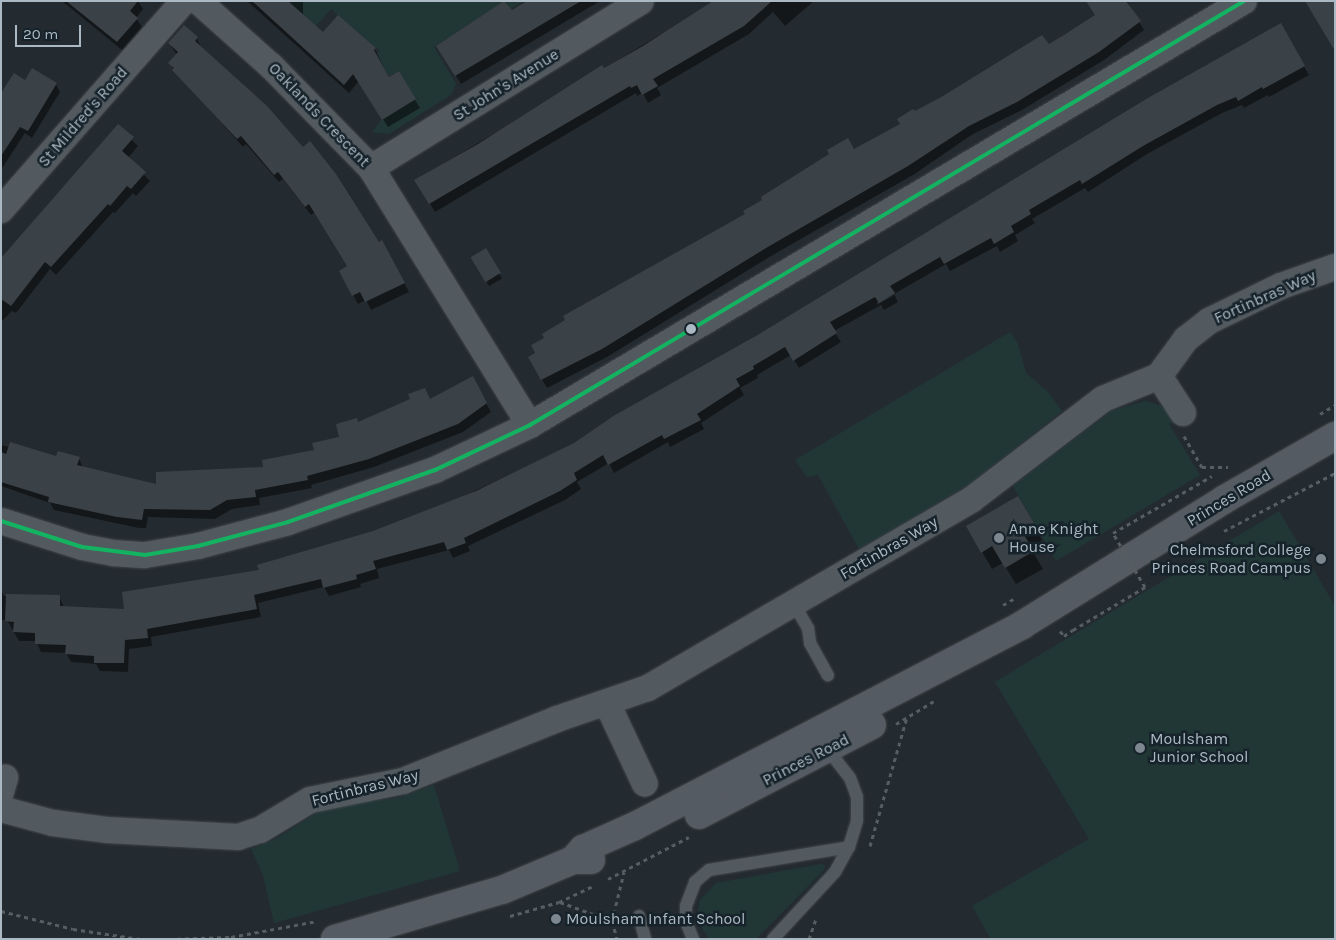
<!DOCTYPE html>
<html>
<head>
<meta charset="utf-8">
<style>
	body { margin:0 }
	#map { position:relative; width:1336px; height:940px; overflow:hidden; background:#242b30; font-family:Karla,sans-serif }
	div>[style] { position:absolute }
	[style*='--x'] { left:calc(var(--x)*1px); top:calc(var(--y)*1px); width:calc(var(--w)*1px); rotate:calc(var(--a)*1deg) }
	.green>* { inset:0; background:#213736 }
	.shadow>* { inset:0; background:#0007; transform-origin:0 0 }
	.building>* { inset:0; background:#3b4247; transform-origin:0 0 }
	.path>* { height:3px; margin-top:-1.5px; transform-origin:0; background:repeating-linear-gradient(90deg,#565e62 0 4px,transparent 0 8px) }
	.roads { filter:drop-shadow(0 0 1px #42474b) drop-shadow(0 0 1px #42474b) }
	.service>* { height:12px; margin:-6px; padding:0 6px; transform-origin:6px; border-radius:6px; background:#525a60 }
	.minor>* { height:26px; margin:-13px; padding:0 13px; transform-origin:13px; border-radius:13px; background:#525a60 }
	.primary>* { height:28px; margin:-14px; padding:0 14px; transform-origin:14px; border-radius:14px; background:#555b62 }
	.path-bridge>* { height:3px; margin-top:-1.5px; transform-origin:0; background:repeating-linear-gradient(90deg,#565e62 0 4px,transparent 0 8px) }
	.bus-1>* { height:4px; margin:-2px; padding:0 2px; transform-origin:2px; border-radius:2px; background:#13b361 }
	.dots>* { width:14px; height:14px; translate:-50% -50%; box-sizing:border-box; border:2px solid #17232b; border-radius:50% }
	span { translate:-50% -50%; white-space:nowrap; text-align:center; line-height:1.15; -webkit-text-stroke:5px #17232b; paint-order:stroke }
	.street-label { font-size:16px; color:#abb9c4 }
	.poi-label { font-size:16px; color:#abb9c4 }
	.left { translate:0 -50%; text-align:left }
	.right { translate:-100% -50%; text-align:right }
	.frame { position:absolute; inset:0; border:2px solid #abb9c4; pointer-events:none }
	.scale { position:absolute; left:15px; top:25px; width:66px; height:22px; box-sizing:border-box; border:2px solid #abb9c4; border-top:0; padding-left:6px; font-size:15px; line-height:18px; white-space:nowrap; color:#abb9c4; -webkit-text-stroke:4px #17232b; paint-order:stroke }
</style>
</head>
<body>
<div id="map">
	<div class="green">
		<i style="clip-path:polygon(288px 1px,524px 1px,492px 20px,487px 12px,434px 47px,456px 84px,452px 94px,389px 134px,372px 132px,382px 119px,416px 99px,399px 71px,389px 76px,376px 55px,380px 51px,331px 9px,316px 26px)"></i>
		<i style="clip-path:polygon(1010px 332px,1018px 344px,1026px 373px,1048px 392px,1062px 411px,968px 485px,859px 549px,818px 475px,807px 477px,795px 460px)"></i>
		<i style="clip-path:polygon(1145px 401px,1160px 405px,1168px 413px,1173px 421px,1169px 424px,1200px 475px,1056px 561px,1013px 486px,1113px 410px)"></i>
		<i style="clip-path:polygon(1279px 511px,1335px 606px,1335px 939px,991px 939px,972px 906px,1089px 839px,995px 682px)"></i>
		<i style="clip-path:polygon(434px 785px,460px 871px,274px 923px,263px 875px,251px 849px,276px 839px,318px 812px,338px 805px,398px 798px)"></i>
		<i style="clip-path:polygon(821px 864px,825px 865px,824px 870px,756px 939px,710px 939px,703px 930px,698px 912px,700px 900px,716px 883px)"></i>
	</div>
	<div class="shadow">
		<i style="clip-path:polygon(62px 1px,138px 1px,143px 9px,136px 18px,142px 27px,122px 50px)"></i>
		<i style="clip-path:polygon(247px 1px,303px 1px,303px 16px,323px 34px,375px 49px,389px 78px,398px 73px,420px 108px,388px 127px,359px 81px,349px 93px)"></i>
		<i style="clip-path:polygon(529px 1px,600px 1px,461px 84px,438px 46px,505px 2px,512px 12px)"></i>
		<i style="clip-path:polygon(717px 1px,814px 1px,785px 26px,773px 12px,749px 34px,657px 88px,661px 95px,648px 103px,643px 93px,637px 96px,636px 93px,435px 212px,416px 180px)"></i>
		<i style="clip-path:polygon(1087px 1px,1127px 1px,1144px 30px,1104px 60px,1022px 110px,973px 134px,913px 175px,771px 256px,607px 357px,547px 388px,529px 358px,746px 214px,901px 125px,914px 113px,1048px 45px,1096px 16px)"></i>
		<i style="clip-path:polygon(evenodd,1280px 25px,1309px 75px,1269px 97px,1268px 95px,1244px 108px,1242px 105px,1222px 113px,1147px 154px,1088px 192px,1085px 188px,1032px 219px,1035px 223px,1015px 235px,1018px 241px,1000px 252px,997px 246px,950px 271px,946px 264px,894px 294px,898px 302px,884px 310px,881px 305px,834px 331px,841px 342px,799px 368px,791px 355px,757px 375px,758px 378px,740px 388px,744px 395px,701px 423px,704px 429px,670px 447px,668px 442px,614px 473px,609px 463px,577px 482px,581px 489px,565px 500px,468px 546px,470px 551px,453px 558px,449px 550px,377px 569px,379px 578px,360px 584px,361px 587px,329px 596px,324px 587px,258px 603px,261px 617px,151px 637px,152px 646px,129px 649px,128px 672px,100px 671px,96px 664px,71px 662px,66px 653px,41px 652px,36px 641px,19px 641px,7px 620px,1px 620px,1px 590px,4px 596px,59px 596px,64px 607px,125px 610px,260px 571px,432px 511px,574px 444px,1280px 25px,894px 291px,896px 294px,877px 305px,877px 302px,894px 291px)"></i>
		<i style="clip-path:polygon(197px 38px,201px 48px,387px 250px,409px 292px,371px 310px,366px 300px,358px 304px,340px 271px,348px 267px,315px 212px,311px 215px,283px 179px,279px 182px,246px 144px,243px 147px,175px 71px,170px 63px,177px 55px,169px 43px)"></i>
		<i style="clip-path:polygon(26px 82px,56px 84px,60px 92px,32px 138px,25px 133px,1px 170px,1px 96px)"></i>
		<i style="clip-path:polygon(118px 126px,138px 146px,128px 158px,150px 181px,136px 196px,133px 193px,115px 213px,113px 212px,56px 275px,50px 269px,16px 313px,12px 311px,1px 322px,1px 258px)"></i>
		<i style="left:485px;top:249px;width:34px;height:15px;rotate:60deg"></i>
		<i style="clip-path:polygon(472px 378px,491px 412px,463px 432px,374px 467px,311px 485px,312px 488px,259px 498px,260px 505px,232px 509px,215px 519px,148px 517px,146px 528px,139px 528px,54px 510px,50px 503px,1px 486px,1px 445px,57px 458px,79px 458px,83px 468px,157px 486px,265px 468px,315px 451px,341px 438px,358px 423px,430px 400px)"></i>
		<i style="clip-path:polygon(1018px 498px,1042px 540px,1030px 547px,1043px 569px,1016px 584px,1003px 563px,992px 569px,968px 527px)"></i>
	</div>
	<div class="building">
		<i style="clip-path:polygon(66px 1px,138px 1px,130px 11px,138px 18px,117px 42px)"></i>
		<i style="clip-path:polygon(252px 1px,288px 1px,323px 32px,338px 15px,376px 48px,374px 50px,389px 77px,399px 71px,416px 99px,382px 120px,353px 74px,344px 85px)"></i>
		<i style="clip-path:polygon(504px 1px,512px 10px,527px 1px,581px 1px,455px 76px,436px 46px)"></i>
		<i style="clip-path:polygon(713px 1px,772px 1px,744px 26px,653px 79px,658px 86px,642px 95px,637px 85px,631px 88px,630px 86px,429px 204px,414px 180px,478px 144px,602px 65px,604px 68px,643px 46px)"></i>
		<i style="clip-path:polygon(1086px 1px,1126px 1px,1141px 21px,1099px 52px,1017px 102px,969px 126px,908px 166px,766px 248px,602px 349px,541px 380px,528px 357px,535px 353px,531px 345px,544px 338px,542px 334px,565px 320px,563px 316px,745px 214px,743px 211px,762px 200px,761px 197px,829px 154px,827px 150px,848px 138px,854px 149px,900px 124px,897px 119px,913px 109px,915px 111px,943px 96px,1042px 35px,1049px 44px,1064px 35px,1095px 15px)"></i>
		<i style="clip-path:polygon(1305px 1px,1335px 1px,1335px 51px)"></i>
		<i style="clip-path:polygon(1281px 23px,1305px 66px,1263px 89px,1262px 87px,1238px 101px,1236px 97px,1217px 105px,1143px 146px,1082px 184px,1080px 180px,1029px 210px,1031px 214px,1011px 226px,1014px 232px,994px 244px,991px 238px,944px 264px,940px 257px,890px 286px,895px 293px,879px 303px,875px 297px,830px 322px,837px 333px,793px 361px,785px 347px,753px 366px,754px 369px,736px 379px,740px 386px,697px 414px,701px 420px,664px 439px,662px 435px,608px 465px,603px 455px,574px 473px,577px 480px,560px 491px,464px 538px,466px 543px,447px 550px,444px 542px,373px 561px,376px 569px,356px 575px,357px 579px,323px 588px,321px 579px,254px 595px,257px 609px,147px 629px,148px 638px,125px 640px,124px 663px,94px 663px,94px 656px,65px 654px,66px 645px,35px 644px,35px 633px,13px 632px,14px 622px,5px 621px,6px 594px,60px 595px,60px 606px,124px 609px,122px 592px,259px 570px,257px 565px,373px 531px,476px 491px,574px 443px,615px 415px,754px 337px,1148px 98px)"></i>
		<i style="clip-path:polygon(184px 25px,198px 37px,195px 41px,267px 106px,303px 147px,310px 141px,336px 174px,379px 242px,382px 240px,405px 283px,365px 302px,360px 292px,352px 296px,339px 271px,347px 266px,309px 204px,305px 207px,278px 172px,274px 175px,241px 136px,237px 139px,172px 70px,174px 68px,168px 63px,178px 52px,168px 43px)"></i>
		<i style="clip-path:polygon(32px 68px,57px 83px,28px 131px,20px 127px,1px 156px,1px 93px,14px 73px,25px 80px)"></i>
		<i style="clip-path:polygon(118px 124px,134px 137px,122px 151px,146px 172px,131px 189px,127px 186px,110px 206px,108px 204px,51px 267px,45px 262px,11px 306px,1px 299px,1px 258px)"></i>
		<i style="left:486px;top:248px;width:29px;height:18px;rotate:59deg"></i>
		<i style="clip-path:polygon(473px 376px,487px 403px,458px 424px,369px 459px,307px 476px,308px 480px,255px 490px,256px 497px,227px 500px,210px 510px,144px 509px,142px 520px,117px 517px,48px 502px,49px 497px,1px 482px,1px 452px,6px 454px,10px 442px,56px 456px,58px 451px,80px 457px,77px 465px,156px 484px,156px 472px,263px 467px,262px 460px,314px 450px,312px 443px,339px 437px,336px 424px,357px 418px,358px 422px,410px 399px,408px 394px,425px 388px,430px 399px)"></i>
		<i style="clip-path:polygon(1018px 496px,1034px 523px,1021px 530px,1034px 551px,1005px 568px,992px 546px,981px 553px,966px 526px)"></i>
	</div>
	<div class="path">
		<i style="--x:1320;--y:414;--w:17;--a:-31"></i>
		<i style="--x:1184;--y:436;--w:36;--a:60"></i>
		<i style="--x:1202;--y:467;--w:26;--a:0"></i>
		<i style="--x:1224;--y:531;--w:125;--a:-27.6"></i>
		<i style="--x:1003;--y:605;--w:14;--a:-30"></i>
		<i style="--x:1060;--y:631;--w:6;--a:51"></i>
		<i style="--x:1064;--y:636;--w:11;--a:-34"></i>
		<i style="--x:896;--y:724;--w:44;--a:-31.2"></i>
		<i style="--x:870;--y:846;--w:134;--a:-74"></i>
		<i style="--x:608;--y:879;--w:91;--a:-27.4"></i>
		<i style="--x:560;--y:902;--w:55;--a:20.1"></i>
		<i style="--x:612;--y:921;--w:50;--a:-76.2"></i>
		<i style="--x:1;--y:911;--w:74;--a:14"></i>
		<i style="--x:73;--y:929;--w:68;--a:8.5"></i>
		<i style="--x:510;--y:916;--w:51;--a:-15.9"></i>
		<i style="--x:559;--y:902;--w:38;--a:-25"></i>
		<i style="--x:612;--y:921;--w:19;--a:74"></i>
		<i style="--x:169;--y:939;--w:62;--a:-1.8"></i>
		<i style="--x:231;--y:937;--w:87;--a:-10.5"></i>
		<i style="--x:809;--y:939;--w:21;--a:-71"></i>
	</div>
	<div class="roads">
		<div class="service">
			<i style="--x:794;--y:604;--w:28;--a:60"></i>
			<i style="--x:808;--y:628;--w:15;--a:82"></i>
			<i style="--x:810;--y:643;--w:37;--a:61"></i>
			<i style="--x:639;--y:916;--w:24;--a:75"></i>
			<i style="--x:693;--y:939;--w:18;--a:-112"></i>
			<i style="--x:686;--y:922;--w:16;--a:-90"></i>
			<i style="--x:686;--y:906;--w:26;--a:-69"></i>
			<i style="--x:695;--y:882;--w:18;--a:-41"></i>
			<i style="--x:709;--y:870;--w:142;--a:-9.3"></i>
			<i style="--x:773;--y:939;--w:91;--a:-47.2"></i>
			<i style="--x:835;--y:872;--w:29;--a:-61"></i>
			<i style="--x:849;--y:847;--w:28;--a:-73"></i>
			<i style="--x:857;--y:820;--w:23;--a:-90"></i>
			<i style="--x:857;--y:797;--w:20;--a:-110"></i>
			<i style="--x:850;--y:778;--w:36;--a:-128"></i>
		</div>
		<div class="minor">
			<i style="--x:198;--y:1;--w:98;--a:41.7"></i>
			<i style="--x:271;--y:66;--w:143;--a:45.6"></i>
			<i style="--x:371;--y:168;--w:302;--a:58.3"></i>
			<i style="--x:371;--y:168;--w:317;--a:-31.7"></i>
			<i style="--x:1;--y:210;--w:278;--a:-48.8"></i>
			<i style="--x:1159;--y:376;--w:44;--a:57"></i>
			<i style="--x:1;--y:521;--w:85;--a:17.8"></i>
			<i style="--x:82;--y:547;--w:32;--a:11"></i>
			<i style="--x:113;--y:553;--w:32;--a:4"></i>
			<i style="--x:145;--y:555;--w:54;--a:-9.6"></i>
			<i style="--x:198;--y:546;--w:93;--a:-14.9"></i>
			<i style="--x:288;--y:522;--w:156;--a:-19.5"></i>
			<i style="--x:435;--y:470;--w:105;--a:-25.3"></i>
			<i style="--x:530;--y:425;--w:830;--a:-30.7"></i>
			<i style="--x:607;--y:703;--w:89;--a:64.9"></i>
			<i style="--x:1;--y:792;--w:15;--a:-74"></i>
			<i style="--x:1;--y:809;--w:54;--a:15.1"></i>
			<i style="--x:53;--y:823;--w:54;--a:7.4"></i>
			<i style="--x:107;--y:830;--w:131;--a:3.1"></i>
			<i style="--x:238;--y:837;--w:23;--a:-18"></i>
			<i style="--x:260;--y:830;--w:58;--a:-31"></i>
			<i style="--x:310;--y:800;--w:95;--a:-11.5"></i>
			<i style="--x:403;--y:781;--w:166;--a:-21.9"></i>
			<i style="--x:557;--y:719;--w:96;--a:-18.8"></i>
			<i style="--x:648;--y:688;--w:374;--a:-30.2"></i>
			<i style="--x:971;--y:500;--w:166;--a:-37.4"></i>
			<i style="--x:1103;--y:399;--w:61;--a:-22.3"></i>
			<i style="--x:1159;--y:376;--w:46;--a:-53.9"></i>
			<i style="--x:1186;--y:339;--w:29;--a:-38"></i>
			<i style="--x:1209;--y:321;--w:80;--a:-25.9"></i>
			<i style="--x:1281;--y:286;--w:57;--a:-19.4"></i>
		</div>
		<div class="primary">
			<i style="--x:699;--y:815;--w:195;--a:-27.5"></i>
			<i style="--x:573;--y:860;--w:15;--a:-48"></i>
			<i style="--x:583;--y:849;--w:57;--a:-23.9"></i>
			<i style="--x:635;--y:826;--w:436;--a:-27.4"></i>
			<i style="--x:1022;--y:625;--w:239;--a:-31.8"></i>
			<i style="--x:1225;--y:499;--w:127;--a:-29.8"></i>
			<i style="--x:335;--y:939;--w:174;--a:-16.4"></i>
			<i style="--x:502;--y:890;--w:77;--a:-22.9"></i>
			<i style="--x:573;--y:860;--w:18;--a:0"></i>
		</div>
	</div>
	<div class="path-bridge">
		<i style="--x:1073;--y:630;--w:84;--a:-30.8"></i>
		<i style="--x:1145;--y:587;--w:63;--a:-120.7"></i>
		<i style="--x:1113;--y:533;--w:114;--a:-29.9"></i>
	</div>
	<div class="bus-1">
		<i style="--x:1;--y:521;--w:85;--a:17.8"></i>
		<i style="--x:82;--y:547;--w:64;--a:7.2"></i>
		<i style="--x:145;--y:555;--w:54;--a:-9.6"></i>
		<i style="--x:198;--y:546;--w:93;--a:-14.9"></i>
		<i style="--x:288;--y:522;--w:156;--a:-19.5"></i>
		<i style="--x:435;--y:470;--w:105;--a:-25.3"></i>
		<i style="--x:530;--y:425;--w:830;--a:-30.7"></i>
	</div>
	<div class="dots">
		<i style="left:691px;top:329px;background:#abb9c4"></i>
		<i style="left:999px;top:538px;background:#7c8790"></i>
		<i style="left:1321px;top:559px;background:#7c8790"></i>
		<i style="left:1140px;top:748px;background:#7c8790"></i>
		<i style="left:556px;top:919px;background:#7c8790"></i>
	</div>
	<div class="street-label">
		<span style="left:506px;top:85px;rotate:-32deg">St John's Avenue</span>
		<span style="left:319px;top:115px;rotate:46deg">Oaklands Crescent</span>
		<span style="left:83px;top:117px;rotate:-49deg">St Mildred's Road</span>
		<span style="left:1265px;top:297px;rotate:-24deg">Fortinbras Way</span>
		<span style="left:1229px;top:498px;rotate:-31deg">Princes Road</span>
		<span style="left:889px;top:548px;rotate:-30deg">Fortinbras Way</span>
		<span style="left:806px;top:760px;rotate:-27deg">Princes Road</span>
		<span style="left:365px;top:788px;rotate:-14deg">Fortinbras Way</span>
	</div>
	<div class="poi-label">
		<span class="left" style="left:1009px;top:538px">Anne Knight<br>House</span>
		<span class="right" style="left:1311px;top:559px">Chelmsford College<br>Princes Road Campus</span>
		<span class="left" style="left:1150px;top:748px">Moulsham<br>Junior School</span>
		<span class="left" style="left:566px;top:919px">Moulsham Infant School</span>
	</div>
	<div class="frame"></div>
	<div class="scale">20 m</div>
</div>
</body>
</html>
